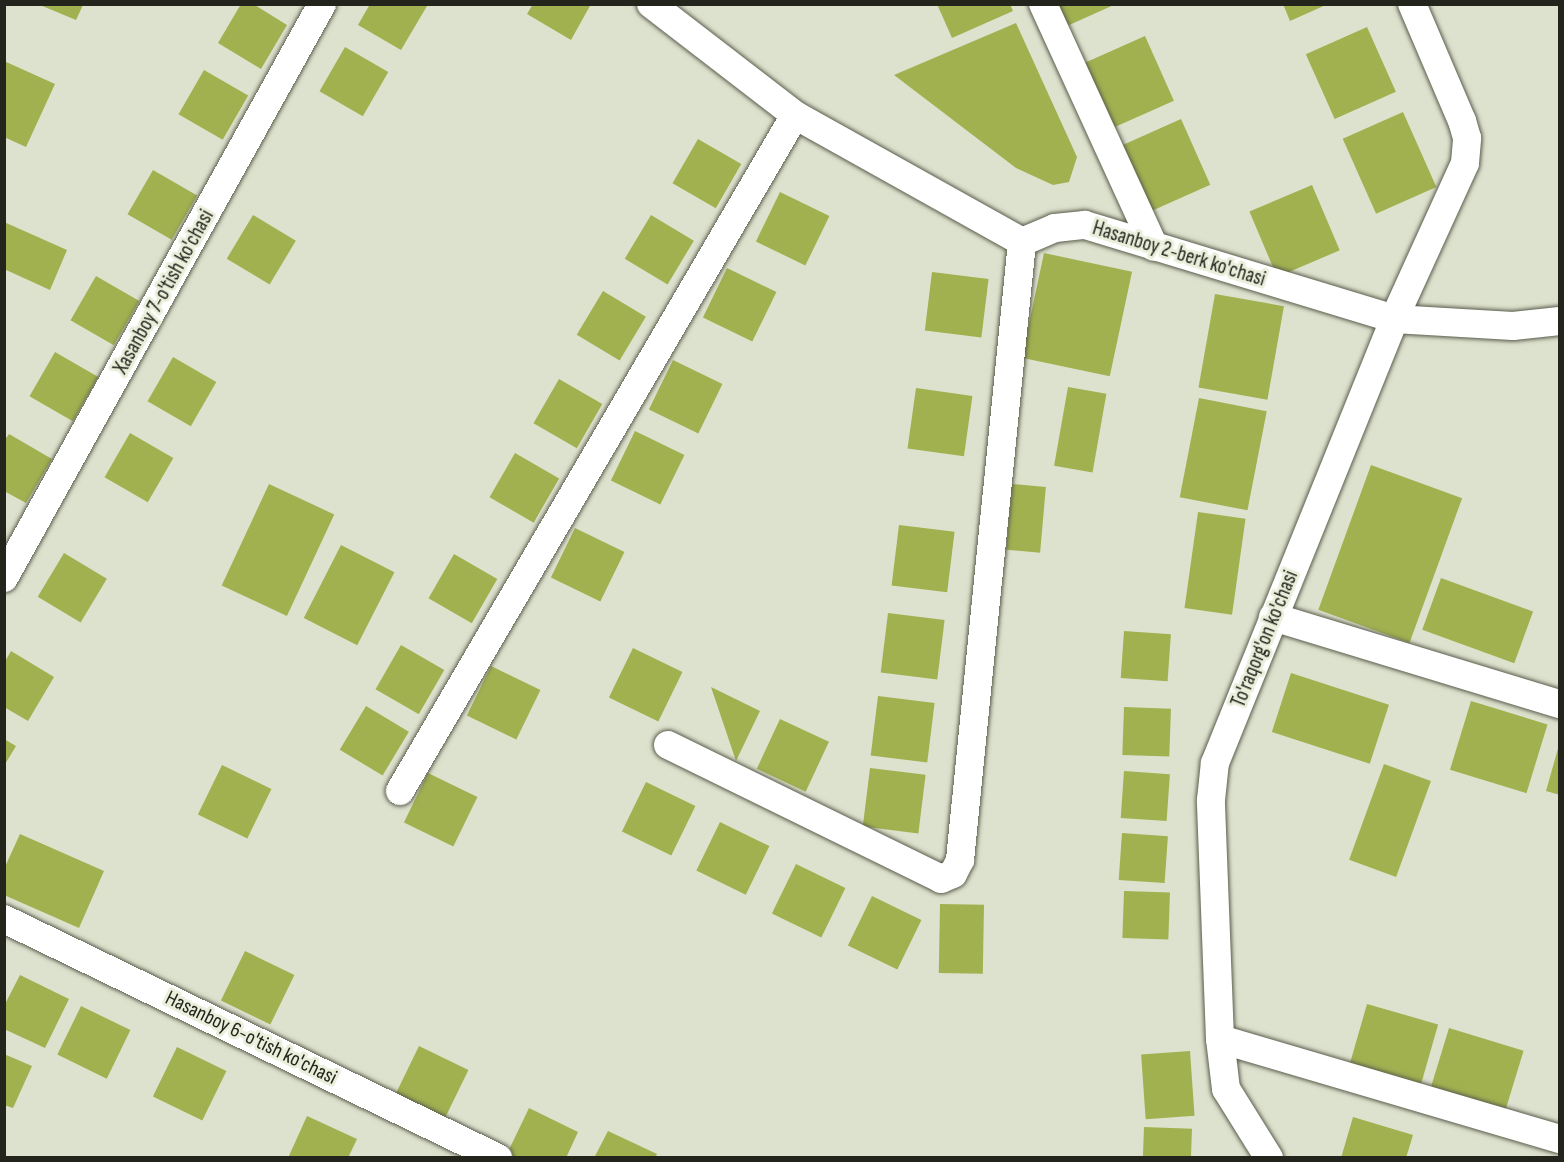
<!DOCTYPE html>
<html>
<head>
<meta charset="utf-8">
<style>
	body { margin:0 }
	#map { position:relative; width:1564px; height:1162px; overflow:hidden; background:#dde2ce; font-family:"Sofia Sans Condensed",sans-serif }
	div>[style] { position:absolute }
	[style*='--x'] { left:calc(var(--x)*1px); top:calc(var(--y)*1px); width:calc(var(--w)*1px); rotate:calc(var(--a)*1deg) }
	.building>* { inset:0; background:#a1b150; transform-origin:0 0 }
	.roads { filter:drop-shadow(0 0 2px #5a5d4c) drop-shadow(0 0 2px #5a5d4c) }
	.minor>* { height:28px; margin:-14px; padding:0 14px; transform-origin:14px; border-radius:14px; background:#fff }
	span { translate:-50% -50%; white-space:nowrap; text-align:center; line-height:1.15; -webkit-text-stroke:6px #eaefdb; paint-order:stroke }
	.street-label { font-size:21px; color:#23251d }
	.frame { position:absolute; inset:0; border:6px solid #23251d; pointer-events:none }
</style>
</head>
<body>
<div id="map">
	<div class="building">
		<i style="clip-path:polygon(241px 4px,253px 4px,287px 25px,261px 69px,218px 43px)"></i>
		<i style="clip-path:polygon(370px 4px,425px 4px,427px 6px,401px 50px,358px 25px)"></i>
		<i style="clip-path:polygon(533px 4px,591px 4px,571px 40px,527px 14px)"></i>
		<i style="clip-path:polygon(937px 4px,1010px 4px,1013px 11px,952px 38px)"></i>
		<i style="clip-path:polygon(1058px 4px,1116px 4px,1067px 26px)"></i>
		<i style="clip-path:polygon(1283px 4px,1328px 4px,1290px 21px)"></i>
		<i style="clip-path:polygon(40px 5px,83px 5px,76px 20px)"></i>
		<i style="clip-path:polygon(1016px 23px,1077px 157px,1069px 182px,1053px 185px,1016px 168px,894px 75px)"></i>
		<i style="left:1367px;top:27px;width:71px;height:67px;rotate:66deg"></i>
		<i style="left:1145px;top:36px;width:71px;height:67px;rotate:66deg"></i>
		<i style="left:345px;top:47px;width:50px;height:51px;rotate:30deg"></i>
		<i style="clip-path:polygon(4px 61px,55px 84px,26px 147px,4px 137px)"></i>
		<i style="left:204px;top:70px;width:51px;height:51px;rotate:30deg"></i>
		<i style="left:1403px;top:112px;width:82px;height:66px;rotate:66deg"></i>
		<i style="left:1181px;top:119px;width:72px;height:68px;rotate:66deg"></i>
		<i style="left:698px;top:139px;width:50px;height:51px;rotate:30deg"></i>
		<i style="left:153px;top:170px;width:51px;height:51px;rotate:30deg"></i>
		<i style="left:1312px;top:185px;width:71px;height:68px;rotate:67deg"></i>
		<i style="left:780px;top:192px;width:55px;height:55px;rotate:26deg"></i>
		<i style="left:253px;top:215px;width:50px;height:51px;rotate:31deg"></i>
		<i style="left:651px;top:215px;width:50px;height:51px;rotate:31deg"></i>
		<i style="clip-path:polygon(4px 222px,67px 250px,50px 290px,4px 269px)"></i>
		<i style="left:1044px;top:253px;width:90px;height:107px;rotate:12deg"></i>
		<i style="left:727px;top:268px;width:55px;height:55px;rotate:26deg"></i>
		<i style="left:932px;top:272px;width:57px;height:59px;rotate:7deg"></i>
		<i style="left:96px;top:276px;width:50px;height:51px;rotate:30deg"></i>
		<i style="left:603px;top:291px;width:50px;height:51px;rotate:31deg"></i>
		<i style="left:1215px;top:294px;width:70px;height:95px;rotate:10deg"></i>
		<i style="left:55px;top:352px;width:50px;height:51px;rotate:30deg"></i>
		<i style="left:173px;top:357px;width:50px;height:51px;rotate:30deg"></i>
		<i style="left:673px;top:360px;width:55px;height:55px;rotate:26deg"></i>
		<i style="left:559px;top:379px;width:50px;height:51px;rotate:30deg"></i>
		<i style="left:1068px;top:387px;width:39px;height:80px;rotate:10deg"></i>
		<i style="left:916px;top:388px;width:57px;height:61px;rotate:8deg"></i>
		<i style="left:1199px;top:398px;width:69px;height:101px;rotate:11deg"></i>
		<i style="left:635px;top:431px;width:55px;height:55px;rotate:26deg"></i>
		<i style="left:130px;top:433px;width:50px;height:51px;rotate:30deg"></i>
		<i style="clip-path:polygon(9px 434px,52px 459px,26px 503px,4px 491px,4px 441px)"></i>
		<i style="left:515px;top:453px;width:51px;height:51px;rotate:30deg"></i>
		<i style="left:1371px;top:465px;width:97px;height:154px;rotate:20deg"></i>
		<i style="left:269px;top:484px;width:72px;height:112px;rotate:25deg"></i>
		<i style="left:1012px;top:484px;width:34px;height:66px;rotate:5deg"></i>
		<i style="left:1198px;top:512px;width:48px;height:97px;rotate:8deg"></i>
		<i style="left:899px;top:525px;width:56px;height:61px;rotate:7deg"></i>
		<i style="left:575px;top:528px;width:55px;height:55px;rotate:26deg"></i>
		<i style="left:341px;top:545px;width:60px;height:82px;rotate:27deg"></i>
		<i style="left:64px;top:553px;width:50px;height:51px;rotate:31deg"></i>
		<i style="left:454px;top:554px;width:50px;height:51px;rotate:30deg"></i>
		<i style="left:1441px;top:578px;width:98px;height:55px;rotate:20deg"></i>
		<i style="left:888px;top:613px;width:57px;height:60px;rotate:7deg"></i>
		<i style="left:1124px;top:631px;width:47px;height:47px;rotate:4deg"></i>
		<i style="left:401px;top:645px;width:50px;height:51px;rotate:30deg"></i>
		<i style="left:633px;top:648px;width:55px;height:55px;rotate:26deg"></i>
		<i style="clip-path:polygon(11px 651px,54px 677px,28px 721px,4px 707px,4px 663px)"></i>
		<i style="left:491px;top:666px;width:55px;height:55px;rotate:26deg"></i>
		<i style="left:1291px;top:673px;width:103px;height:62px;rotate:18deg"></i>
		<i style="clip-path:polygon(711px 687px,760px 711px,736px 761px)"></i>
		<i style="left:878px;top:696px;width:57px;height:60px;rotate:7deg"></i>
		<i style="left:1471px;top:701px;width:80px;height:72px;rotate:17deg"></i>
		<i style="left:366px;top:706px;width:50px;height:51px;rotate:31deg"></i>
		<i style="left:1124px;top:707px;width:47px;height:48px;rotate:2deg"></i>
		<i style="left:780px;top:719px;width:54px;height:55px;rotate:25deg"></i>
		<i style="clip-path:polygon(4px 739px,16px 746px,4px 766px)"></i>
		<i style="clip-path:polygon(1559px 745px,1560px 745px,1560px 795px,1546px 791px)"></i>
		<i style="left:1384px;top:764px;width:50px;height:102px;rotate:20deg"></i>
		<i style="left:222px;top:765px;width:55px;height:55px;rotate:26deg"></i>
		<i style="left:870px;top:768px;width:56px;height:59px;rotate:7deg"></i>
		<i style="left:1124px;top:771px;width:46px;height:47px;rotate:4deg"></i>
		<i style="left:428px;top:773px;width:55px;height:55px;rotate:26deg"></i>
		<i style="left:646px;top:782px;width:55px;height:55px;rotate:26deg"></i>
		<i style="left:720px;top:822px;width:55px;height:54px;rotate:26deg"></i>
		<i style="left:1122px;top:833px;width:46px;height:47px;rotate:4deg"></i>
		<i style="clip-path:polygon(20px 834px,104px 871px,79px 928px,4px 895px,4px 869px)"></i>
		<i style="left:796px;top:864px;width:55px;height:55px;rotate:26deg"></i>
		<i style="left:1124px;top:891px;width:46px;height:47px;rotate:2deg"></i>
		<i style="left:872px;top:896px;width:55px;height:55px;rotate:26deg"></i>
		<i style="left:940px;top:904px;width:44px;height:69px;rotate:1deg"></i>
		<i style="left:245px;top:951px;width:55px;height:55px;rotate:26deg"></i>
		<i style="clip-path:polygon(20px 975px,69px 999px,45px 1048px,4px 1029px,4px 1006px)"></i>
		<i style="left:1367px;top:1004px;width:74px;height:65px;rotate:16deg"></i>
		<i style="left:81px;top:1006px;width:55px;height:54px;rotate:26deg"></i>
		<i style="left:1449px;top:1028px;width:78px;height:65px;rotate:17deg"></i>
		<i style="left:419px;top:1046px;width:55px;height:55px;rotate:26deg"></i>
		<i style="left:177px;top:1047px;width:55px;height:55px;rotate:26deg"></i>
		<i style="left:1190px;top:1051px;width:65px;height:49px;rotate:86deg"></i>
		<i style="clip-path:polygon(4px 1054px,32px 1066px,13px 1108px,4px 1105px)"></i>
		<i style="clip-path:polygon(529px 1108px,578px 1132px,566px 1158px,505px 1158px)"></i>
		<i style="clip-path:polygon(307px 1116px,357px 1139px,348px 1158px,288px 1158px)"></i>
		<i style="clip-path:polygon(1353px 1117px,1413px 1135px,1406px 1158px,1341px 1158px)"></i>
		<i style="left:1144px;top:1127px;width:48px;height:31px;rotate:2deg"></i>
		<i style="clip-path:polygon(608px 1131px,657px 1154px,655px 1158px,594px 1158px)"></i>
	</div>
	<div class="roads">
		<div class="minor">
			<i style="--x:651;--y:4;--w:182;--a:37.6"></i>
			<i style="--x:795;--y:115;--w:260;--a:29.2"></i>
			<i style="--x:1022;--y:242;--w:36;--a:-23"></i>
			<i style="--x:1055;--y:228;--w:30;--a:-6"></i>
			<i style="--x:1085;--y:225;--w:323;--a:16.9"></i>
			<i style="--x:1394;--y:319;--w:119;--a:3.4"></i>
			<i style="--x:1513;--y:326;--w:47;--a:-6.1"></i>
			<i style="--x:1043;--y:4;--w:267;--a:65.4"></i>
			<i style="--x:4;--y:578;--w:656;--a:-61.01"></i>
			<i style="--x:1273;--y:617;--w:300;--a:16.9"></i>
			<i style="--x:668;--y:745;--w:304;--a:26.1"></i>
			<i style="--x:941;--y:879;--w:13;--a:-23"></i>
			<i style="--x:953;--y:874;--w:16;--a:-63"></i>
			<i style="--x:960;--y:860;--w:621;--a:-84.27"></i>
			<i style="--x:400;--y:791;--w:783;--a:-59.7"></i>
			<i style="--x:4;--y:919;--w:549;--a:25.82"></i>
			<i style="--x:1220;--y:1039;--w:354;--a:16.4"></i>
			<i style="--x:1269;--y:1158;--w:81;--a:-121.9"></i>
			<i style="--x:1226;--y:1089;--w:50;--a:-96.8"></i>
			<i style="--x:1220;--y:1039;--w:239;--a:-92.2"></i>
			<i style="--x:1211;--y:800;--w:37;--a:-84"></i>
			<i style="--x:1215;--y:763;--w:479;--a:-68"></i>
			<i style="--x:1394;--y:319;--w:171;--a:-65.5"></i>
			<i style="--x:1465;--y:163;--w:25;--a:-85"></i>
			<i style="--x:1467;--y:138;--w:18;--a:-106"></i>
			<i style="--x:1462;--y:121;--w:127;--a:-113.1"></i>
		</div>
	</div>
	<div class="street-label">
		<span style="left:1179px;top:254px;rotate:17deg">Hasanboy 2-berk ko'chasi</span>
		<span style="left:164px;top:292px;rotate:-61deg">Xasanboy 7-o'tish ko'chasi</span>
		<span style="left:1265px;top:639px;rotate:-68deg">To'raqorg'on ko'chasi</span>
		<span style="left:251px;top:1038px;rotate:26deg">Hasanboy 6-o'tish ko'chasi</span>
	</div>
	<div class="frame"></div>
</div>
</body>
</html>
